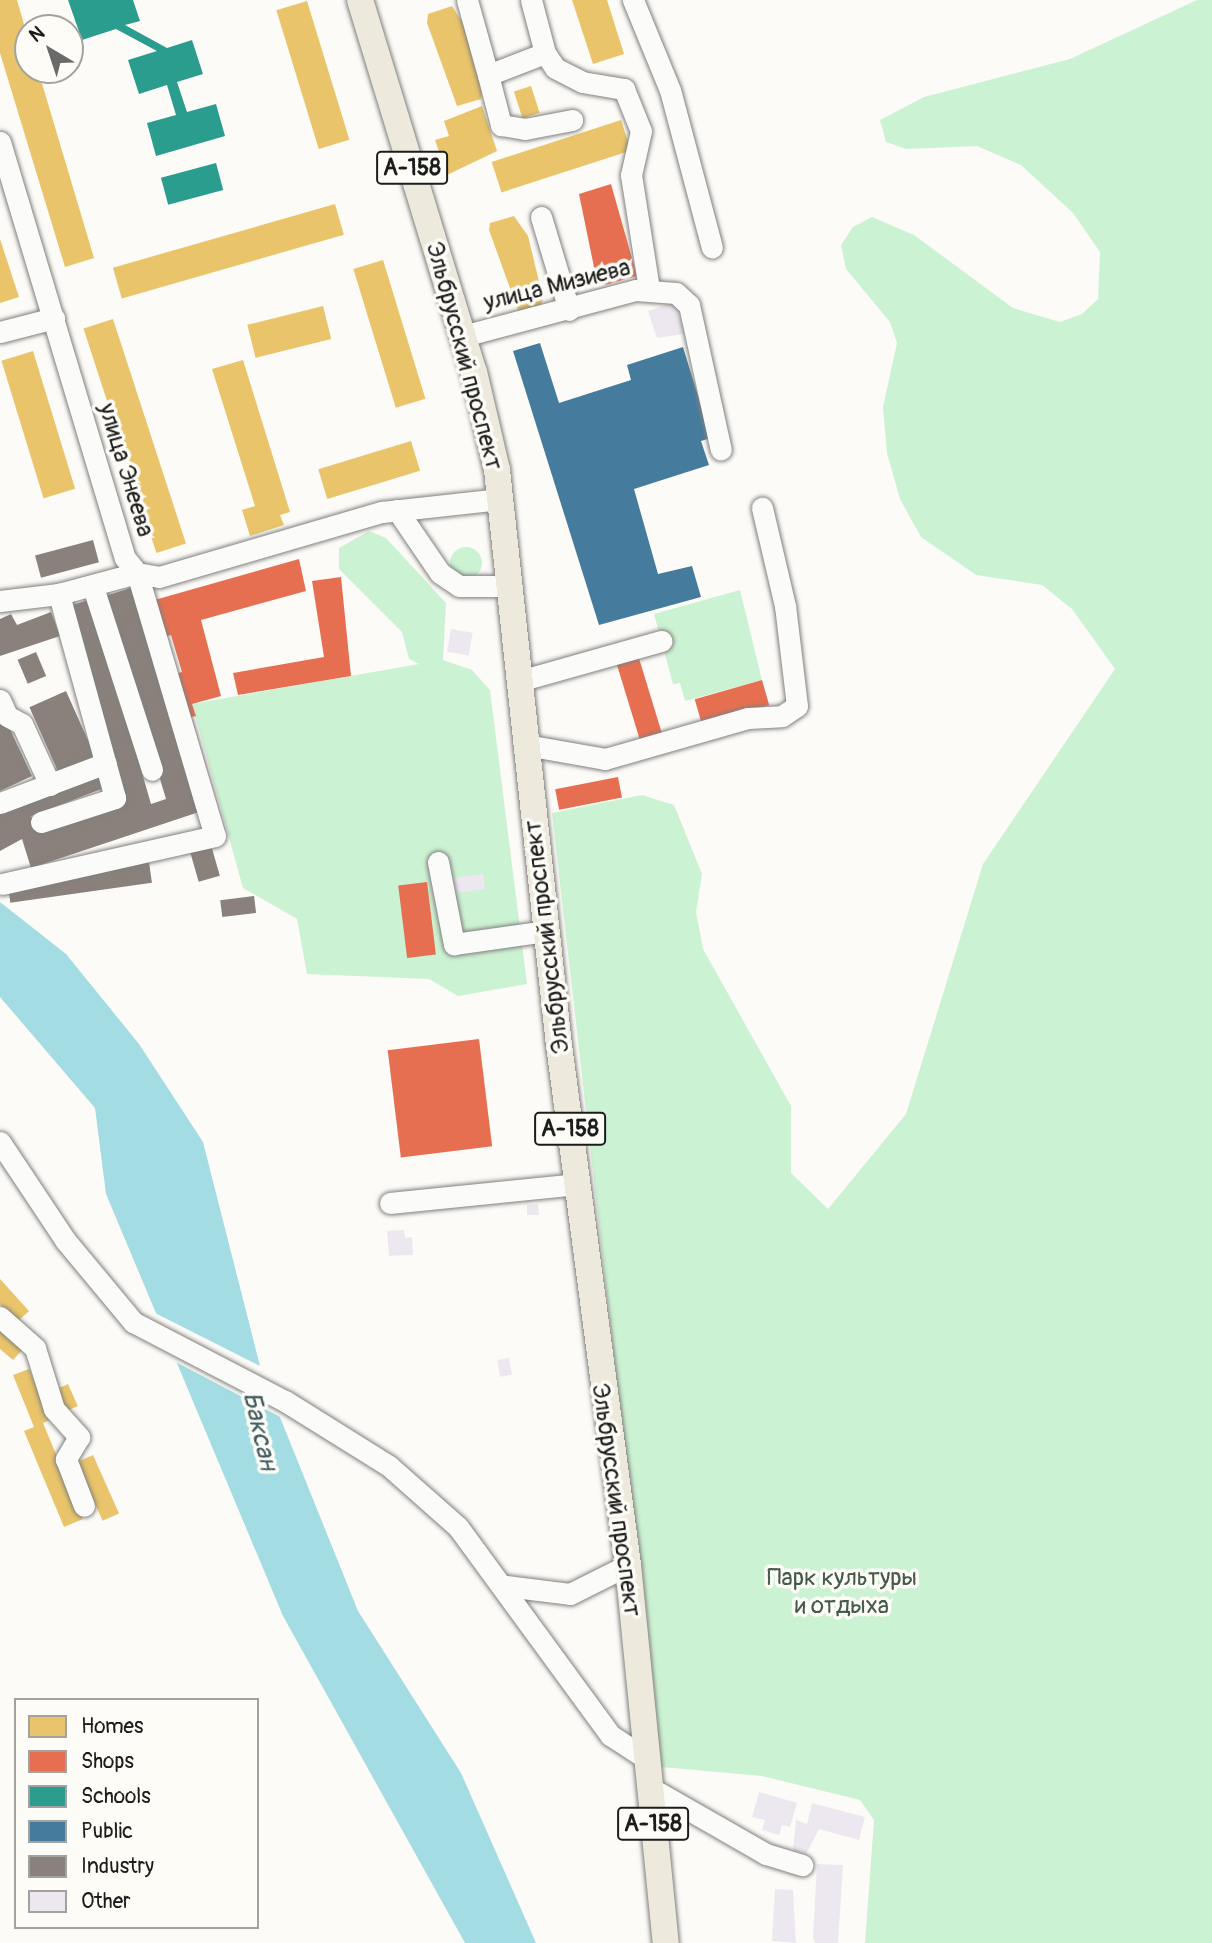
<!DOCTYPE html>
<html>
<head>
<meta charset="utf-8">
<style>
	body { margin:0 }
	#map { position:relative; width:1212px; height:1943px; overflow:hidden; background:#fcfbf8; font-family:Pangolin,sans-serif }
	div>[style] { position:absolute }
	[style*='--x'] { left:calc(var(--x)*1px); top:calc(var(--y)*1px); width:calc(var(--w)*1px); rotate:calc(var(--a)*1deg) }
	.green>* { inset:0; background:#ccf2d4 }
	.round { border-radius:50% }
	.water>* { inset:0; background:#a4dce3 }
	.pier>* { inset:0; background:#fcfbf8 }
	.homes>* { inset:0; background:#e9c46a; transform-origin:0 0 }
	.shops>* { inset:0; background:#e76f51; transform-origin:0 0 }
	.schools>* { inset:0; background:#2a9d8f; transform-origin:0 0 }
	.public>* { inset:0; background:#457b9d }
	.industry>* { inset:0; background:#8a817c; transform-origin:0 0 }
	.building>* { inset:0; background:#ede8f0; transform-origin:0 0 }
	.roads { filter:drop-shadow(0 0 2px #81807f) drop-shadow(0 0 2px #81807f) }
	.minor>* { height:21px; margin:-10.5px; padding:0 10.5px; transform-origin:10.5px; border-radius:10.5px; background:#fbfbf9 }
	.major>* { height:26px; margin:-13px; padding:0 13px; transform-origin:13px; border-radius:13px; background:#edeadd }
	span { translate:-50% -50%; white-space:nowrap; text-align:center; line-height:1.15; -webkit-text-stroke:7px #fdfcf7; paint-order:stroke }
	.shield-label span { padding:2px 5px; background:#fdfcf7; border:2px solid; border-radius:5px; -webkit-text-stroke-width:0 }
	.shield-label { font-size:23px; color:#1c1c1c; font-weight:700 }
	.street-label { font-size:24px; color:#1c1c1c }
	.park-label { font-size:24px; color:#455a4a }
	.water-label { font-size:26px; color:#3e5a5e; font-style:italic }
	.legend { position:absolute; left:14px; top:1698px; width:245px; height:231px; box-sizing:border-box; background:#fdfcf7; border:2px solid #a3a29f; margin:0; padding:9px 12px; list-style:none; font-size:21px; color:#1c1c1c }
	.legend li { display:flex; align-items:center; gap:14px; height:35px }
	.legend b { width:35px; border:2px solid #a3a29f }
	.north { position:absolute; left:14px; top:14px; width:70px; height:70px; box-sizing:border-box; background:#fdfcf7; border:2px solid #a3a29f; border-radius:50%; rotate:321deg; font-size:19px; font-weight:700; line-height:28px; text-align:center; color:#1c1c1c }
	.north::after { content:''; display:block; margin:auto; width:24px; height:32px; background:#6a6a69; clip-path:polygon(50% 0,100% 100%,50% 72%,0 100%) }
</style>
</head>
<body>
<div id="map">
	<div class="green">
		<i style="clip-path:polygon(1197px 0,1212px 0,1212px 1943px,865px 1943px,874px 1820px,860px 1800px,762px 1776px,661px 1767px,552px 813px,642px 795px,674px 805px,702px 874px,696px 912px,703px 949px,791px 1106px,791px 1173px,828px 1209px,906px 1114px,983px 864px,1115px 669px,1072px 609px,1042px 585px,976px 575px,921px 537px,900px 499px,887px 453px,883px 407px,897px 343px,890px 322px,846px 269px,841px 245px,853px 227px,872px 217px,914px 235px,1013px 308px,1060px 322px,1082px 314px,1098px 299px,1100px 252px,1073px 213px,1021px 165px,977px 146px,906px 149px,886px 142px,880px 120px,924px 97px,1070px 59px)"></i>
		<i style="clip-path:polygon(369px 531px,386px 538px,446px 603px,443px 660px,472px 670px,490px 690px,527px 984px,458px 996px,429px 979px,307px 974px,297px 919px,243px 888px,192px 704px,419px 664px,409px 659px,402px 632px,339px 569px,339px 548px)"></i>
		<i class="round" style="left:450px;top:547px;width:32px;height:32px"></i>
		<i style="clip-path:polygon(740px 590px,762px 680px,685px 701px,680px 683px,673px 684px,654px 614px)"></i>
	</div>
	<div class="water">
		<i style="clip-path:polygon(0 902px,66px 954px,139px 1044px,203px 1142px,261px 1370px,358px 1611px,461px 1773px,536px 1943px,465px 1943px,283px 1616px,106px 1194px,95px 1108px,0 997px)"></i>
	</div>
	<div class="pier">
		<i style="clip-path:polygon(151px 1311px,264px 1368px,284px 1419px,172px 1360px)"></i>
	</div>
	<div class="homes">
		<i style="clip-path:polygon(0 0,17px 0,28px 38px,28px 70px,38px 70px,94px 258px,65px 267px,0 53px)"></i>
		<i style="clip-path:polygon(572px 0,607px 0,624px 54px,593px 64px)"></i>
		<i style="left:307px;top:1px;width:145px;height:32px;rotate:73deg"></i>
		<i style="clip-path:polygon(452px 6px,466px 28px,482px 89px,481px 99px,457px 106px,427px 23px,428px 14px)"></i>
		<i style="left:531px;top:86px;width:28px;height:18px;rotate:72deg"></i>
		<i style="clip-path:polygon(482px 106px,497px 151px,447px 175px,435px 140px,449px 136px,444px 121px)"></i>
		<i style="left:621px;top:120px;width:32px;height:136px;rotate:72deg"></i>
		<i style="left:335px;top:204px;width:32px;height:231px;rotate:74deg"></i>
		<i style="clip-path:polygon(514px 216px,528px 236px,543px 298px,541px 306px,519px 313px,489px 230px,490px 223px)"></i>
		<i style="clip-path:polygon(0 239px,19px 297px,0 303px)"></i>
		<i style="left:383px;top:260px;width:145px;height:31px;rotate:73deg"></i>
		<i style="left:323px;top:306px;width:34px;height:78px;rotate:76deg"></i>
		<i style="left:113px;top:319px;width:236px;height:31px;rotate:72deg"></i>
		<i style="left:33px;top:351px;width:144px;height:33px;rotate:73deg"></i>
		<i style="clip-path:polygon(243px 360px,290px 512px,280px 515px,284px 525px,250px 536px,242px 510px,255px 506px,212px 369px)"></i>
		<i style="left:411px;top:441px;width:31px;height:97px;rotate:73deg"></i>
		<i style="clip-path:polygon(0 1279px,29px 1311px,17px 1322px,0 1304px)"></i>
		<i style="clip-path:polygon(0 1326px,25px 1347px,13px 1360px,0 1349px)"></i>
		<i style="clip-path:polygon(29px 1369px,50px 1420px,43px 1423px,83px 1519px,64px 1527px,24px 1431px,34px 1427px,13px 1375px)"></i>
		<i style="left:68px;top:1384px;width:24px;height:14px;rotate:66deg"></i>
		<i style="left:93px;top:1455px;width:64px;height:18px;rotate:66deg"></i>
	</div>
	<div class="shops">
		<i style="clip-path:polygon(611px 184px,637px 276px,605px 285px,601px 270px,595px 272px,579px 194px)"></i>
		<i style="clip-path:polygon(299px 559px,306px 591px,201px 620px,221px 696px,192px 704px,196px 716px,184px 719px,172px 675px,182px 672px,171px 635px,161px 638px,151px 601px)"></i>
		<i style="clip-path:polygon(341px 577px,351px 676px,238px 695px,233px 673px,324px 657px,312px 581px)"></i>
		<i style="left:638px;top:655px;width:81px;height:23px;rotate:73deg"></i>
		<i style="left:762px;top:680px;width:26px;height:70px;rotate:74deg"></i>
		<i style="left:618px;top:777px;width:21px;height:64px;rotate:79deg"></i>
		<i style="left:427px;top:882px;width:73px;height:29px;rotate:83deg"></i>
		<i style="left:479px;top:1039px;width:108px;height:92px;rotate:83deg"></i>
	</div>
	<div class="schools">
		<i style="clip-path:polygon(68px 0,133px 0,140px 21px,125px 25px,167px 48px,192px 40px,203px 74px,177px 82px,187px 112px,216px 104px,225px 136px,156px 156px,147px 123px,176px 115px,167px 85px,139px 94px,128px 60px,157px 51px,116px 29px,82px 40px)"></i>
		<i style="left:216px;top:163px;width:28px;height:57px;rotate:75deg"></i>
	</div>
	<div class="public">
		<i style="clip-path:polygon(540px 343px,559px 403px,631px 380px,627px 365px,683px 347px,711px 438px,701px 441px,709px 465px,634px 489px,658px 574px,692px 566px,701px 597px,599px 625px,513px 351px)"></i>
	</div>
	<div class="industry">
		<i style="left:93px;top:540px;width:23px;height:60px;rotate:75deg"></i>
		<i style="clip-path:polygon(137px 586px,202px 811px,31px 868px,22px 839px,0 851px,0 808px,97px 771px,104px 788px,31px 816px,37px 827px,126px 796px,72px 605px,92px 599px,151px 804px,166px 799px,105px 596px)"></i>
		<i style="clip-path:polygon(51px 612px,60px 636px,0 656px,0 619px,11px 614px,17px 625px)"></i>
		<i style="left:36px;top:652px;width:26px;height:20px;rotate:67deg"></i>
		<i style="left:66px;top:691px;width:77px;height:40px;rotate:66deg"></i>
		<i style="clip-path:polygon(0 708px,32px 776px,0 791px)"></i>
		<i style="left:211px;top:845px;width:32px;height:22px;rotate:74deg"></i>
		<i style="left:149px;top:862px;width:21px;height:143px;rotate:82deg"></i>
		<i style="left:254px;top:896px;width:17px;height:34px;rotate:83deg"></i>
	</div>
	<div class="building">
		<i style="clip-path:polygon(674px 302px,685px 334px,657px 338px,648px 311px)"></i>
		<i style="left:451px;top:629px;width:22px;height:23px;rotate:10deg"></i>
		<i style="left:483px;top:874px;width:15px;height:33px;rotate:82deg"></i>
		<i style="clip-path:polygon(538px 1204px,539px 1215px,527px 1215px,527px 1205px)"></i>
		<i style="clip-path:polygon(404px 1230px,405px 1238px,412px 1237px,413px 1255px,389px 1256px,387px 1231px)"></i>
		<i style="left:509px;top:1358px;width:17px;height:12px;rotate:80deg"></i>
		<i style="clip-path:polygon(759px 1792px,797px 1803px,790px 1827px,782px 1825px,779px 1835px,762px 1830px,765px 1820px,752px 1817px)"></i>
		<i style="clip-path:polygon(812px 1803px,865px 1817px,859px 1840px,819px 1829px,806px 1854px,793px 1850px,796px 1820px,807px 1824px)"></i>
		<i style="clip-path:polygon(817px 1864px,843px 1865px,838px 1943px,815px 1943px,813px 1936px)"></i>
		<i style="clip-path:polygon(775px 1889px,793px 1890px,796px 1943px,772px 1941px)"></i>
	</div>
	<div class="roads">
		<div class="minor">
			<i style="--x:467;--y:0;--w:78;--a:74.4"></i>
			<i style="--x:488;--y:75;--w:61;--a:-21.1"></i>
			<i style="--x:545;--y:53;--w:18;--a:56"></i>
			<i style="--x:555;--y:68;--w:30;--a:27"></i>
			<i style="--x:582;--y:82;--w:43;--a:9.5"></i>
			<i style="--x:624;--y:89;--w:45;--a:68"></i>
			<i style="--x:641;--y:131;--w:45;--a:102.8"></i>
			<i style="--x:631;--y:175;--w:115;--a:81"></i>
			<i style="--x:531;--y:0;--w:55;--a:75.2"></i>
			<i style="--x:633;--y:0;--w:97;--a:67.7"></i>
			<i style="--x:670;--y:90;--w:163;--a:75.1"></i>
			<i style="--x:488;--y:75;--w:52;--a:75.4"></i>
			<i style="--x:501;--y:125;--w:24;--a:9"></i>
			<i style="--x:525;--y:129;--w:48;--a:-10.8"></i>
			<i style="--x:0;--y:142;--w:434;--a:73.3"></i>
			<i style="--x:125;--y:558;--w:19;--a:51"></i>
			<i style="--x:137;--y:573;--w:22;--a:10"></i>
			<i style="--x:159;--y:577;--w:232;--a:-16.3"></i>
			<i style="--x:382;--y:512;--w:119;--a:-6.3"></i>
			<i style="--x:541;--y:217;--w:97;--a:73.2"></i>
			<i style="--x:0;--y:332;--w:56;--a:-14.5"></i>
			<i style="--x:463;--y:336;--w:179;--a:-14.9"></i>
			<i style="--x:636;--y:290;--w:40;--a:4.3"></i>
			<i style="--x:676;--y:293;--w:18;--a:43"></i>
			<i style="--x:689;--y:305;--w:148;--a:77.6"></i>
			<i style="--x:397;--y:510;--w:76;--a:55.7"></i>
			<i style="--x:440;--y:573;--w:23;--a:34"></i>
			<i style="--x:459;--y:586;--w:50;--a:0"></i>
			<i style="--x:93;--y:587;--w:192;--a:72.1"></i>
			<i style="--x:0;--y:601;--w:59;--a:-6.8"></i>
			<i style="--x:59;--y:594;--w:81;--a:-15.1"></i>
			<i style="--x:137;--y:573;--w:274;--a:73.5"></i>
			<i style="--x:215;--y:836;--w:218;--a:167.3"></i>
			<i style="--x:519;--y:681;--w:148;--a:-15.7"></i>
			<i style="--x:0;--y:700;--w:17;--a:66"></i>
			<i style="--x:7;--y:716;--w:17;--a:28"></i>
			<i style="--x:22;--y:724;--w:67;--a:65.3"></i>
			<i style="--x:526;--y:745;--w:80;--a:10"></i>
			<i style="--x:605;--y:759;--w:149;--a:-16"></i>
			<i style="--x:748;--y:718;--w:34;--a:-3"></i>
			<i style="--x:782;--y:716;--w:18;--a:-34"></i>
			<i style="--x:797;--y:706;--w:101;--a:-96.8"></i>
			<i style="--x:785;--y:606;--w:101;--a:-103.2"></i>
			<i style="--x:0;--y:803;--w:113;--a:-20.7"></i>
			<i style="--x:41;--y:822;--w:78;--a:-18"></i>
			<i style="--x:115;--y:798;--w:212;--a:-105.4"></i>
			<i style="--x:438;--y:862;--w:84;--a:79"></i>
			<i style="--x:454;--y:944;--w:94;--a:-8"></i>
			<i style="--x:0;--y:1142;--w:118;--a:56.4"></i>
			<i style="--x:65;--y:1240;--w:107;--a:50.3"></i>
			<i style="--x:133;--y:1322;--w:171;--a:27.5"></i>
			<i style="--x:285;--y:1401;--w:123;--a:32"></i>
			<i style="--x:389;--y:1466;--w:92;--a:41.5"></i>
			<i style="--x:458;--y:1527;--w:258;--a:53.8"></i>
			<i style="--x:610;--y:1735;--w:44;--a:33"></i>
			<i style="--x:390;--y:1203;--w:188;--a:-5.8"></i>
			<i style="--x:0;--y:1317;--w:47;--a:41.5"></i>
			<i style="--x:35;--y:1348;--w:64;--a:72.7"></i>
			<i style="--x:54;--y:1409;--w:38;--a:48"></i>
			<i style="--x:79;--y:1437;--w:26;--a:121"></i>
			<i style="--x:66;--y:1459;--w:50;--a:69"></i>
			<i style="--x:506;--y:1586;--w:64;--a:7.1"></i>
			<i style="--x:570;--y:1594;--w:65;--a:-26.6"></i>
			<i style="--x:649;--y:1787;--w:135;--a:29.8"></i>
			<i style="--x:766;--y:1854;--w:38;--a:17"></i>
		</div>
		<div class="major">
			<i style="--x:360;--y:0;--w:389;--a:73"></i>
			<i style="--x:474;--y:372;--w:101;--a:76.8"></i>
			<i style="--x:497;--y:470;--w:578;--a:83.85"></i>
			<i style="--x:559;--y:1045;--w:525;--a:82.44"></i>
			<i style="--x:628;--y:1565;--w:380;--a:84.3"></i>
		</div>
	</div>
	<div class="shield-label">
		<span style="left:412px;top:168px">А-158</span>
		<span style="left:570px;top:1129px">А-158</span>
		<span style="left:653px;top:1824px">А-158</span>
	</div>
	<div class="street-label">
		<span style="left:557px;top:285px;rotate:-14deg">улица Мизиева</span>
		<span style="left:464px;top:356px;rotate:75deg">Эльбрусский проспект</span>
		<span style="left:126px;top:470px;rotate:73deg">улица Энеева</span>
		<span style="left:547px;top:937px;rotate:-97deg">Эльбрусский проспект</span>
		<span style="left:616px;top:1500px;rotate:82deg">Эльбрусский проспект</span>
	</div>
	<div class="park-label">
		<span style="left:842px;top:1592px">Парк культуры<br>и отдыха</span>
	</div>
	<div class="water-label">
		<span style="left:259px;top:1431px;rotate:77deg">Баксан</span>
	</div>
	<ul class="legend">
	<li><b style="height:19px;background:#e9c46a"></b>Homes</li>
	<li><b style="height:19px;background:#e76f51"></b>Shops</li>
	<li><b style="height:19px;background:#2a9d8f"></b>Schools</li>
	<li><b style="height:19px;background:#457b9d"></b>Public</li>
	<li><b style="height:19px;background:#8a817c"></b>Industry</li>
	<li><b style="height:19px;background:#ede8f0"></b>Other</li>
	</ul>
	<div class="north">N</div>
</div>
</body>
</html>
